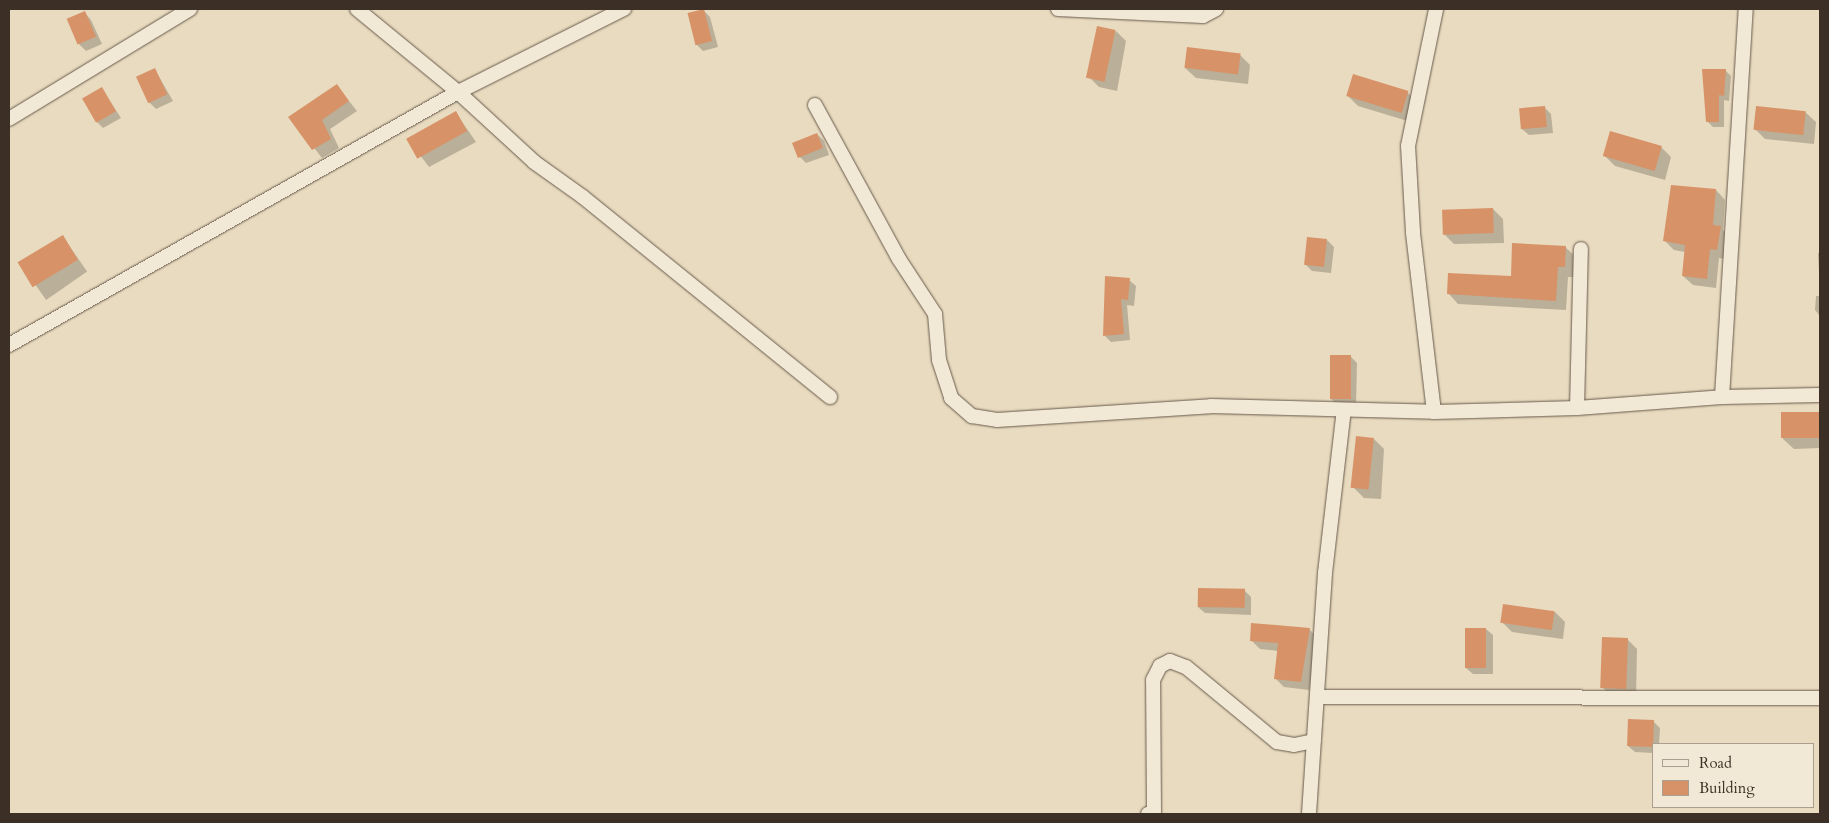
<!DOCTYPE html>
<html>
<head>
<meta charset="utf-8">
<style>
	body { margin:0 }
	#map { position:relative; width:1829px; height:823px; overflow:hidden; background:#e9dbbf; font-family:Cardo,serif }
	div>[style] { position:absolute }
	[style*='--x'] { left:calc(var(--x)*1px); top:calc(var(--y)*1px); width:calc(var(--w)*1px); rotate:calc(var(--a)*1deg) }
	.shadow>* { inset:0; background:#0003; transform-origin:0 0 }
	.building>* { inset:0; background:#d79268; transform-origin:0 0 }
	.roads { filter:drop-shadow(0 0 1px #675a4c) drop-shadow(0 0 1px #675a4c) }
	.minor>* { height:14px; margin:-7px; padding:0 7px; transform-origin:7px; border-radius:7px; background:#f1e8d5 }
	span { translate:-50% -50%; white-space:nowrap; text-align:center; line-height:1.15; -webkit-text-stroke:4px #f1e8d5; paint-order:stroke }
	.frame { position:absolute; inset:0; border:10px solid #3c2f26; pointer-events:none }
	.legend { position:absolute; left:1652px; top:743px; width:162px; height:65px; box-sizing:border-box; background:#f1e8d5; border:1px solid #a99e8f; margin:0; padding:6px 9px; list-style:none; font-size:15px; color:#3c2f26 }
	.legend li { display:flex; align-items:center; gap:10px; height:25px }
	.legend b { width:25px; border:1px solid #a99e8f }
</style>
</head>
<body>
<div id="map">
	<div class="shadow">
		<i style="clip-path:polygon(704px 11px,710px 17px,718px 47px,703px 51px,696px 44px)"></i>
		<i style="clip-path:polygon(85px 13px,91px 20px,102px 44px,86px 51px,79px 44px)"></i>
		<i style="clip-path:polygon(1116px 31px,1126px 41px,1117px 91px,1099px 87px,1089px 77px)"></i>
		<i style="clip-path:polygon(1240px 55px,1250px 65px,1248px 84px,1196px 78px,1185px 68px)"></i>
		<i style="clip-path:polygon(155px 70px,173px 101px,156px 109px,149px 102px)"></i>
		<i style="clip-path:polygon(1725px 70px,1731px 76px,1729px 101px,1724px 100px,1724px 127px,1713px 127px,1707px 121px)"></i>
		<i style="clip-path:polygon(337px 86px,357px 111px,330px 129px,339px 148px,322px 158px,290px 117px)"></i>
		<i style="clip-path:polygon(102px 89px,121px 118px,103px 128px,97px 122px)"></i>
		<i style="clip-path:polygon(1407px 92px,1417px 102px,1411px 122px,1358px 106px,1347px 95px)"></i>
		<i style="clip-path:polygon(1544px 107px,1551px 114px,1553px 133px,1529px 135px,1522px 129px)"></i>
		<i style="clip-path:polygon(1805px 112px,1816px 122px,1814px 144px,1765px 139px,1755px 129px)"></i>
		<i style="clip-path:polygon(456px 113px,476px 142px,429px 167px,408px 139px)"></i>
		<i style="clip-path:polygon(817px 134px,824px 141px,829px 155px,806px 163px,799px 156px)"></i>
		<i style="clip-path:polygon(1661px 147px,1671px 157px,1665px 180px,1615px 166px,1604px 155px)"></i>
		<i style="clip-path:polygon(1716px 190px,1725px 200px,1723px 230px,1730px 237px,1726px 259px,1719px 258px,1716px 288px,1693px 285px,1683px 276px,1685px 252px,1674px 250px,1665px 241px)"></i>
		<i style="clip-path:polygon(1493px 209px,1503px 219px,1504px 243px,1454px 244px,1444px 234px)"></i>
		<i style="left:63px;top:237px;width:42px;height:50px;rotate:55deg"></i>
		<i style="clip-path:polygon(1327px 240px,1334px 247px,1331px 273px,1312px 271px,1305px 264px)"></i>
		<i style="clip-path:polygon(1565px 247px,1576px 257px,1575px 277px,1568px 277px,1566px 310px,1458px 304px,1448px 293px,1512px 277px)"></i>
		<i style="clip-path:polygon(1818px 253px,1820px 253px,1820px 273px,1819px 272px)"></i>
		<i style="clip-path:polygon(1129px 280px,1136px 286px,1134px 306px,1127px 305px,1130px 340px,1111px 342px,1105px 336px)"></i>
		<i style="clip-path:polygon(1816px 296px,1820px 296px,1820px 316px,1815px 310px)"></i>
		<i style="clip-path:polygon(1350px 356px,1357px 363px,1356px 406px,1338px 405px,1331px 399px)"></i>
		<i style="clip-path:polygon(1820px 413px,1820px 448px,1794px 449px,1783px 439px,1782px 415px)"></i>
		<i style="clip-path:polygon(1374px 439px,1384px 449px,1381px 499px,1364px 498px,1354px 488px)"></i>
		<i style="clip-path:polygon(1245px 591px,1251px 597px,1251px 615px,1205px 613px,1198px 607px)"></i>
		<i style="clip-path:polygon(1555px 612px,1565px 622px,1563px 639px,1512px 632px,1502px 622px)"></i>
		<i style="clip-path:polygon(1309px 629px,1318px 638px,1309px 690px,1284px 687px,1275px 678px,1278px 651px,1260px 649px,1251px 640px)"></i>
		<i style="clip-path:polygon(1486px 629px,1493px 635px,1493px 674px,1473px 674px,1466px 668px)"></i>
		<i style="clip-path:polygon(1627px 639px,1637px 649px,1636px 698px,1612px 697px,1602px 687px)"></i>
		<i style="clip-path:polygon(1653px 721px,1660px 728px,1659px 744px,1653px 744px,1653px 753px,1635px 752px,1628px 746px)"></i>
	</div>
	<div class="building">
		<i style="left:704px;top:9px;width:33px;height:17px;rotate:76deg"></i>
		<i style="left:85px;top:11px;width:28px;height:20px;rotate:67deg"></i>
		<i style="left:1097px;top:26px;width:19px;height:53px;rotate:12deg"></i>
		<i style="left:1187px;top:47px;width:54px;height:21px;rotate:7deg"></i>
		<i style="left:155px;top:68px;width:29px;height:21px;rotate:65deg"></i>
		<i style="clip-path:polygon(1702px 69px,1726px 69px,1724px 96px,1719px 95px,1719px 122px,1706px 122px)"></i>
		<i style="left:1353px;top:74px;width:58px;height:23px;rotate:17deg"></i>
		<i style="clip-path:polygon(337px 84px,349px 101px,322px 120px,331px 139px,312px 150px,288px 117px)"></i>
		<i style="left:102px;top:87px;width:28px;height:23px;rotate:60deg"></i>
		<i style="left:1545px;top:106px;width:21px;height:26px;rotate:85deg"></i>
		<i style="left:1756px;top:106px;width:50px;height:24px;rotate:6deg"></i>
		<i style="left:456px;top:111px;width:23px;height:57px;rotate:61deg"></i>
		<i style="left:1610px;top:131px;width:54px;height:26px;rotate:16deg"></i>
		<i style="left:817px;top:133px;width:16px;height:27px;rotate:68deg"></i>
		<i style="clip-path:polygon(1671px 185px,1716px 189px,1713px 225px,1721px 226px,1717px 250px,1710px 249px,1707px 279px,1682px 276px,1685px 245px,1663px 241px)"></i>
		<i style="left:1493px;top:208px;width:25px;height:51px;rotate:88deg"></i>
		<i style="left:63px;top:235px;width:29px;height:53px;rotate:59deg"></i>
		<i style="left:1307px;top:237px;width:20px;height:28px;rotate:6deg"></i>
		<i style="clip-path:polygon(1512px 243px,1566px 246px,1565px 267px,1558px 267px,1556px 301px,1447px 294px,1448px 273px,1511px 276px)"></i>
		<i style="clip-path:polygon(1105px 276px,1130px 278px,1128px 300px,1121px 299px,1124px 334px,1103px 336px)"></i>
		<i style="left:1330px;top:355px;width:21px;height:44px"></i>
		<i style="left:1820px;top:412px;width:26px;height:39px;rotate:90deg"></i>
		<i style="left:1356px;top:436px;width:18px;height:52px;rotate:6deg"></i>
		<i style="left:1198px;top:588px;width:47px;height:19px;rotate:1deg"></i>
		<i style="left:1503px;top:604px;width:52px;height:19px;rotate:8deg"></i>
		<i style="clip-path:polygon(1251px 623px,1310px 628px,1301px 682px,1274px 679px,1278px 643px,1250px 641px)"></i>
		<i style="left:1465px;top:628px;width:21px;height:40px"></i>
		<i style="left:1602px;top:637px;width:26px;height:51px;rotate:2deg"></i>
		<i style="left:1628px;top:719px;width:26px;height:27px;rotate:2deg"></i>
	</div>
	<div class="roads">
		<div class="minor">
			<i style="--x:357;--y:9;--w:131;--a:39.4"></i>
			<i style="--x:458;--y:92;--w:103;--a:42.6"></i>
			<i style="--x:534;--y:162;--w:60;--a:35.5"></i>
			<i style="--x:583;--y:197;--w:318;--a:39"></i>
			<i style="--x:1058;--y:9;--w:145;--a:2.8"></i>
			<i style="--x:1203;--y:16;--w:15;--a:-28"></i>
			<i style="--x:815;--y:105;--w:175;--a:61.4"></i>
			<i style="--x:899;--y:259;--w:66;--a:56.8"></i>
			<i style="--x:935;--y:314;--w:46;--a:85"></i>
			<i style="--x:939;--y:360;--w:40;--a:72"></i>
			<i style="--x:951;--y:398;--w:28;--a:41"></i>
			<i style="--x:972;--y:416;--w:25;--a:9"></i>
			<i style="--x:997;--y:420;--w:214;--a:-3.7"></i>
			<i style="--x:1211;--y:406;--w:223;--a:1.5"></i>
			<i style="--x:1434;--y:412;--w:143;--a:-1.6"></i>
			<i style="--x:1577;--y:408;--w:145;--a:-4.3"></i>
			<i style="--x:1722;--y:397;--w:98;--a:-1.2"></i>
			<i style="--x:9;--y:119;--w:212;--a:-31.3"></i>
			<i style="--x:9;--y:345;--w:515;--a:-29.4"></i>
			<i style="--x:458;--y:92;--w:186;--a:-26.6"></i>
			<i style="--x:1722;--y:397;--w:389;--a:-86.5"></i>
			<i style="--x:1577;--y:408;--w:159;--a:-88.6"></i>
			<i style="--x:1434;--y:412;--w:181;--a:-96.7"></i>
			<i style="--x:1413;--y:232;--w:86;--a:-93.3"></i>
			<i style="--x:1408;--y:146;--w:140;--a:-78.4"></i>
			<i style="--x:1317;--y:697;--w:503;--a:0.11"></i>
			<i style="--x:1148;--y:814;--w:6;--a:-18"></i>
			<i style="--x:1154;--y:812;--w:132;--a:-90.4"></i>
			<i style="--x:1153;--y:680;--w:16;--a:-63"></i>
			<i style="--x:1160;--y:666;--w:11;--a:-27"></i>
			<i style="--x:1170;--y:661;--w:17;--a:21"></i>
			<i style="--x:1186;--y:667;--w:118;--a:39.5"></i>
			<i style="--x:1277;--y:742;--w:17;--a:10"></i>
			<i style="--x:1294;--y:745;--w:20;--a:-11"></i>
			<i style="--x:1309;--y:814;--w:242;--a:-86.2"></i>
			<i style="--x:1325;--y:573;--w:164;--a:-83.4"></i>
		</div>
	</div>
	<div class="frame"></div>
	<ul class="legend">
	<li><b style="height:6px;background:#f1e8d5"></b>Road</li>
	<li><b style="height:14px;background:#d79268"></b>Building</li>
	</ul>
</div>
</body>
</html>
